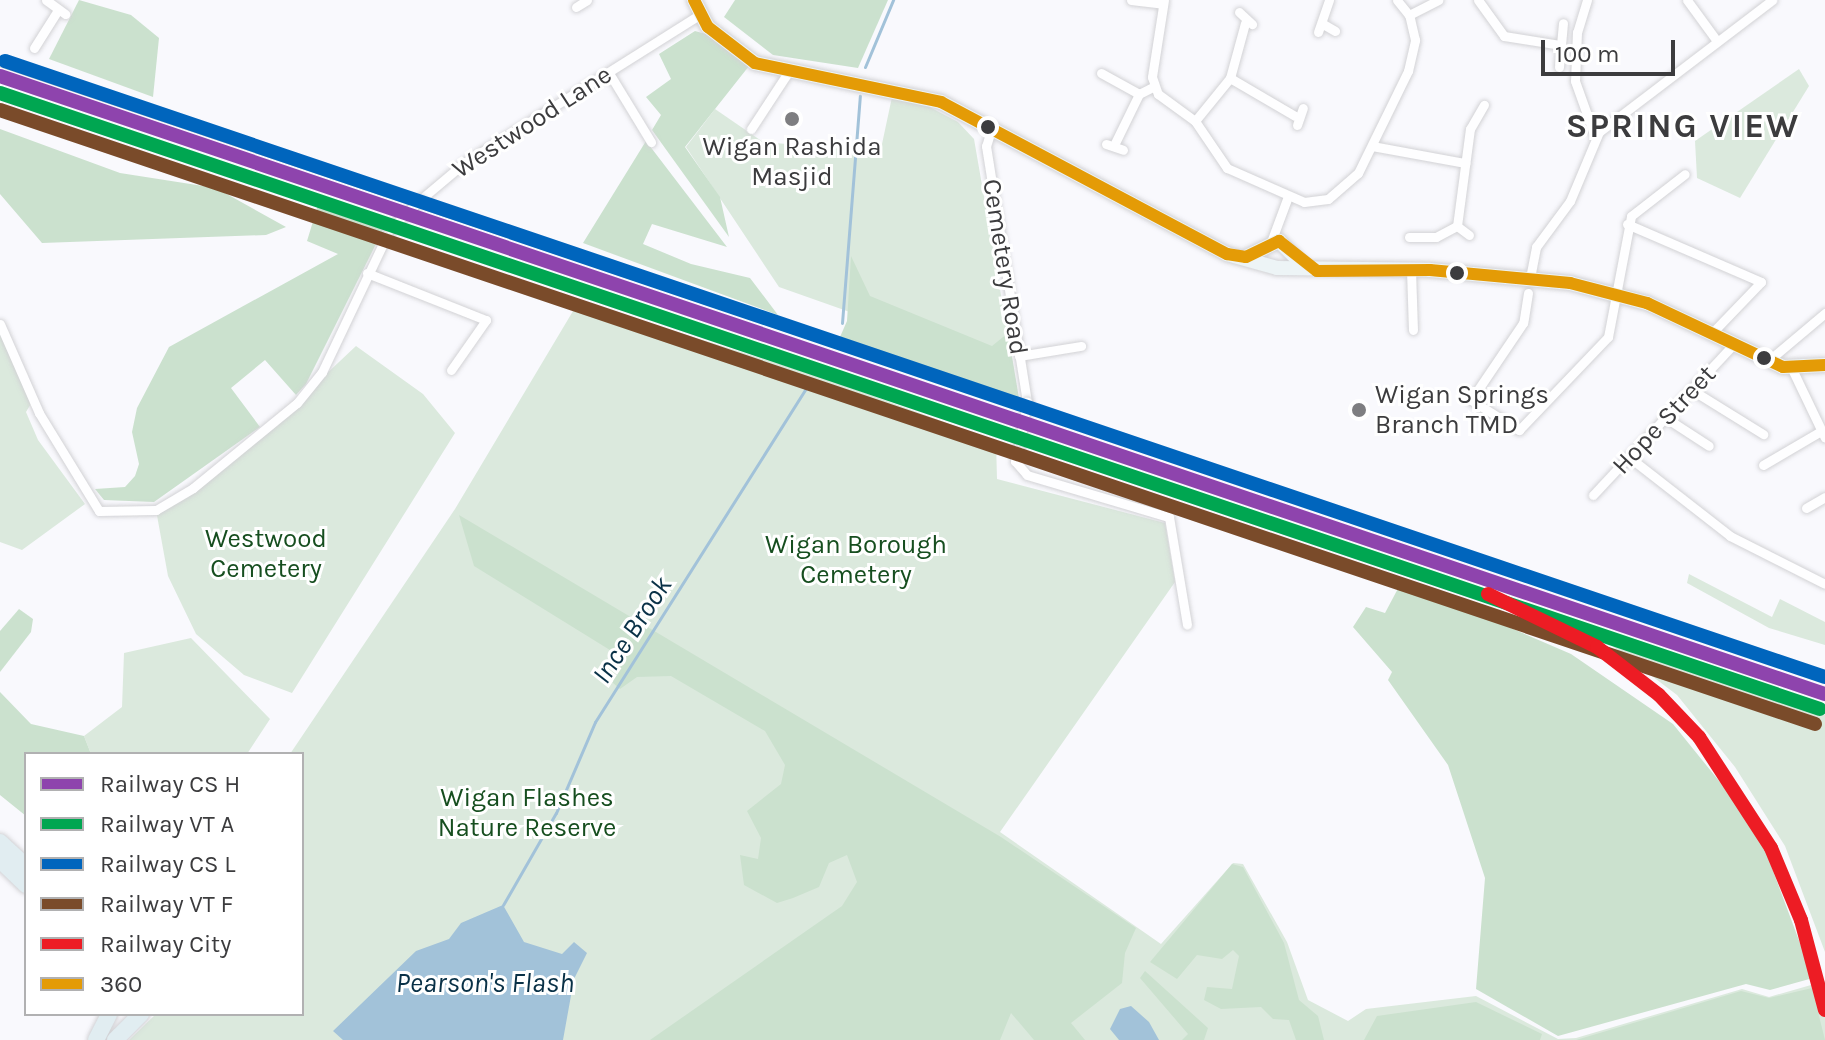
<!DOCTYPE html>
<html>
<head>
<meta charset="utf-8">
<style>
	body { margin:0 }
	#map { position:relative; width:1825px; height:1040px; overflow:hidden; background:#f9f9fd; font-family:Karla,sans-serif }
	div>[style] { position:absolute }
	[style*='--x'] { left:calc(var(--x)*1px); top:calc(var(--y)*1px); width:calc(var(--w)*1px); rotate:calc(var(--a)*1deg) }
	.green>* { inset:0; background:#dbe9dd }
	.forest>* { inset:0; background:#cbe1ce }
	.water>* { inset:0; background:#a2c2d9 }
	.stream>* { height:3px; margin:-1.5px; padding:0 1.5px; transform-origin:1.5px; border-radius:1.5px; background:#a2c2d9 }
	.roads { filter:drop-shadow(0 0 2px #d2d2d5) drop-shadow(0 0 2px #d2d2d5) }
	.street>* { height:9px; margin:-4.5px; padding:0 4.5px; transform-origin:4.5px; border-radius:4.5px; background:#fefeff }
	.primary>* { height:14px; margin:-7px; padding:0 7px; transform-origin:7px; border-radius:7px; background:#edf4f6 }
	.highway>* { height:16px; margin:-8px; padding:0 8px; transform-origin:8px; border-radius:8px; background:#e1edf1 }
	.rail>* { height:6px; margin-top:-3px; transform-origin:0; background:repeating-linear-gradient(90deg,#fff 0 9px,#cccccd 0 18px); box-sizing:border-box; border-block:2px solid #cccccd }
	.bridges { filter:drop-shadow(0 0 2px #d2d2d5) drop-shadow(0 0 2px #d2d2d5) }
	.street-bridge>* { height:9px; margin:-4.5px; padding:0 4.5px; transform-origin:4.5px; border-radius:4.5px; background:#fefeff }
	.bus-1>* { height:12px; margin:-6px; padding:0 6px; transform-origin:6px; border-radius:6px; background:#e49b06 }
	.rail-1>* { height:14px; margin:-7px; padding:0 7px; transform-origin:7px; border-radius:7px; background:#8e44ad }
	.rail-2>* { height:14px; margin:-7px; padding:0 7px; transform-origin:7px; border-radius:7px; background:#00a651 }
	.rail-3>* { height:14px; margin:-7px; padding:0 7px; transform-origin:7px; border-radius:7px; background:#0065bd }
	.rail-4>* { height:14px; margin:-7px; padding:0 7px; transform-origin:7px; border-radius:7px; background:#7a4b2a }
	.rail-5>* { height:14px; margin:-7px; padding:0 7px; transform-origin:7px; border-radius:7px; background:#ed1c24 }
	.dots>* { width:22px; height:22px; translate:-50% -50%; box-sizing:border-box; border:4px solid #fff; border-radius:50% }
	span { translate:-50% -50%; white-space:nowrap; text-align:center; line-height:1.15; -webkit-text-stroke:6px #fff; paint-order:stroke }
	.street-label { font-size:26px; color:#3c3c3e }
	.poi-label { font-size:26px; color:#3c3c3e }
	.left { translate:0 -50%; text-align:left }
	.park-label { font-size:26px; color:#164e1f }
	.water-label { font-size:28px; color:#093147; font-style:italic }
	.district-label { font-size:34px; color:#3c3c3e; font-weight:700; letter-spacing:2px }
	.legend { position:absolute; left:24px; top:752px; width:280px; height:264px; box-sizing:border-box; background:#fff; border:2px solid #b1b1b2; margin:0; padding:10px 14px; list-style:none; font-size:24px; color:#3c3c3e }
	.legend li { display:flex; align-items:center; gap:16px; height:40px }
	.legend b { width:40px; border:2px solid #b1b1b2 }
	.scale { position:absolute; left:1541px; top:40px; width:134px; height:36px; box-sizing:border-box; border:4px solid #3c3c3e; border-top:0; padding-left:10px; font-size:24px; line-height:28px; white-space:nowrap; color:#3c3c3e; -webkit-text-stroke:6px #fff; paint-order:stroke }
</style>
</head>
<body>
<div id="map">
	<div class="green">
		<i style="clip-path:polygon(1799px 69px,1809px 86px,1740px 198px,1697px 178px,1695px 141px)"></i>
		<i style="clip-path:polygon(892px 97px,922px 103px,958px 122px,974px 139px,1014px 370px,779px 287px,686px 147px,715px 109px,763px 142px,869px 151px,870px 140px,882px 144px)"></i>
		<i style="clip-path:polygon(579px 301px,824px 378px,996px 441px,997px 479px,1165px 523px,1175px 582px,1000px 832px,1161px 944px,1233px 863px,1243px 864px,1287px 942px,1308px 1000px,1348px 1021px,1366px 1009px,1476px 996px,1558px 1039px,1576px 1038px,1742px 989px,1769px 997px,1825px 981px,1825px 1040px,129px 1040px,156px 1014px,302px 1014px,302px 754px,290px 754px,455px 509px)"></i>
		<i style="clip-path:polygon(0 329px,32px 402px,26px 412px,38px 440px,85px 504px,22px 550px,0 542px)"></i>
		<i style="clip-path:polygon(356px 346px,423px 394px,455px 433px,292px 693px,244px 675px,196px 634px,168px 576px,156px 510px,255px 441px)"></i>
		<i style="clip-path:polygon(1689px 574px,1772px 617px,1780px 599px,1825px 622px,1825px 645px,1769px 628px,1687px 583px)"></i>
		<i style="clip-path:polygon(191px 638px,270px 719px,247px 754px,91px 754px,84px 736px,122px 707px,124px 653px)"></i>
		<i style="clip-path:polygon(1607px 642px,1825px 715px,1825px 952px,1785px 846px,1735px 767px,1677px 695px)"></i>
	</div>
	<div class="forest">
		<i style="clip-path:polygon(79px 0,131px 15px,159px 38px,153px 97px,49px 59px)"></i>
		<i style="clip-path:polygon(735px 0,888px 0,858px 68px,773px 55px,724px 17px)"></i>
		<i style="clip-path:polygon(695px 31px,713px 36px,749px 66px,685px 147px,720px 197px,729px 237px,652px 130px,661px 115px,646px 97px,671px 79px,659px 54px)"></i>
		<i style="clip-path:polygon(0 129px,120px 173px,216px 188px,286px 227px,266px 235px,42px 243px,0 194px)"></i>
		<i style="clip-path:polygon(646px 141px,727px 247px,652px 224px,643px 244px,691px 264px,750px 278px,778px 315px,583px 243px)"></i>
		<i style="clip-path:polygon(318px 205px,386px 224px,306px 384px,296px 395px,265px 360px,231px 388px,260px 427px,154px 502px,104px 500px,95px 489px,125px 487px,135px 476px,139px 464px,132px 432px,137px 408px,169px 347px,338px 254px,307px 241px)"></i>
		<i style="clip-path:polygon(851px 256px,870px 296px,992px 346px,1008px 333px,1019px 398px,840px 337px,847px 321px)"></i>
		<i style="clip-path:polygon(459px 515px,1001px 837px,1136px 928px,1125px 953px,1122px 983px,1071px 1023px,1085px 1040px,1034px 1040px,1011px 1013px,1000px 1040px,650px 1040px,842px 906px,857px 882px,847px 855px,829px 863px,819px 887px,793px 898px,777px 903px,744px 885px,740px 855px,758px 859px,761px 838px,747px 811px,781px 784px,785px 765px,765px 731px,671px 676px,637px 677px,620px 689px,605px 676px,618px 655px,474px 566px)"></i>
		<i style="clip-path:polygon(1402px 581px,1571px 654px,1673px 724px,1757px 828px,1813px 978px,1770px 990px,1746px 984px,1558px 1036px,1476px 989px,1485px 878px,1448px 765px,1388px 680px,1392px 672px,1353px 627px,1366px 607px,1385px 613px)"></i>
		<i style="clip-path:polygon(19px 609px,33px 619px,31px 632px,0 672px,0 631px)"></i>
		<i style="clip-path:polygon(0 692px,31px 724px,84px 736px,91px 754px,26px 754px,26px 816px,0 795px)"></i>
		<i style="clip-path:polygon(1232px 864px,1243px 867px,1284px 943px,1299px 1000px,1318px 1016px,1324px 1040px,1296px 1040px,1289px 1020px,1273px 1019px,1261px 1007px,1221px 1009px,1204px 1000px,1207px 987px,1232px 989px,1239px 956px,1233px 950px,1222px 959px,1197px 955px,1177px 979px,1150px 962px)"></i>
		<i style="clip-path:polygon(1145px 971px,1208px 1028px,1204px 1040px,1182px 1040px,1188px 1034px,1140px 978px)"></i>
		<i style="clip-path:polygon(1812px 988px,1825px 1040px,1576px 1040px,1741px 991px,1769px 998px)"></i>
		<i style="clip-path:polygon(1476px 1002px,1542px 1034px,1540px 1040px,1364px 1040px,1377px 1016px)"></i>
	</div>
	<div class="water">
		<i style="clip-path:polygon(503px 905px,524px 942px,562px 954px,574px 942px,587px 953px,574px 979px,563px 1040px,343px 1040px,333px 1031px,416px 951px,449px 939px,461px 923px)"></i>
		<i style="clip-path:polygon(1131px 1006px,1149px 1022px,1159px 1040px,1119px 1040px,1110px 1029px,1120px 1009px)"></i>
	</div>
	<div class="stream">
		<i style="--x:865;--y:67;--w:73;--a:-67.3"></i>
		<i style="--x:842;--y:323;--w:228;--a:-85.5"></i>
		<i style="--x:503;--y:905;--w:106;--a:-60.1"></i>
		<i style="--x:556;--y:813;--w:99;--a:-66.8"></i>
		<i style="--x:595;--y:722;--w:401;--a:-57.7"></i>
	</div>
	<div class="roads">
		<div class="street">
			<i style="--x:46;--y:0;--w:24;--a:36"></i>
			<i style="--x:1131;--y:0;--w:32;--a:7"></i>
			<i style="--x:1164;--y:0;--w:78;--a:98.9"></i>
			<i style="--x:1152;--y:77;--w:18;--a:71"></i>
			<i style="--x:1158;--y:94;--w:46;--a:36.1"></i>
			<i style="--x:1195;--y:121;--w:57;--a:55.8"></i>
			<i style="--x:1227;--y:168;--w:84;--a:23.8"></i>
			<i style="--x:1304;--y:202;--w:24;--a:-7"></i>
			<i style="--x:1328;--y:199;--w:40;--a:-41"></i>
			<i style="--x:1358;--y:173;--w:114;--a:-63.9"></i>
			<i style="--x:1408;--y:71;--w:32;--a:-77"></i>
			<i style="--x:1415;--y:40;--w:26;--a:-103"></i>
			<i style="--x:1409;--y:15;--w:19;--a:-129"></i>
			<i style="--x:1478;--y:0;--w:44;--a:54.2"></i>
			<i style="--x:1504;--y:36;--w:58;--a:9"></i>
			<i style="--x:1587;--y:0;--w:34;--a:107"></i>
			<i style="--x:1577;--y:32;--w:49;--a:92.3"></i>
			<i style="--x:1575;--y:81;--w:59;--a:70.3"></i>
			<i style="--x:1687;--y:0;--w:51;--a:53.8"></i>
			<i style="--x:576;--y:7;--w:13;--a:-32"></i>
			<i style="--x:1239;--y:12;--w:18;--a:43"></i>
			<i style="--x:1409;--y:15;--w:33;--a:-27"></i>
			<i style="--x:1323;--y:24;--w:14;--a:30"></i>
			<i style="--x:1318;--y:32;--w:34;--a:-71"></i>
			<i style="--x:34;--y:48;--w:45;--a:-57.7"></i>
			<i style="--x:1559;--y:67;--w:44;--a:-84.8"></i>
			<i style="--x:609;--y:73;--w:81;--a:58.7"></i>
			<i style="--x:1101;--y:73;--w:43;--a:28.9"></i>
			<i style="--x:1139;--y:94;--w:16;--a:-27"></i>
			<i style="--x:1230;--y:78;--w:75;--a:30.3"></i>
			<i style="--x:1195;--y:121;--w:55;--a:-50.9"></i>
			<i style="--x:1230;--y:78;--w:57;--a:-74.7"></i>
			<i style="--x:1297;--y:125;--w:18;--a:-71"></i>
			<i style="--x:751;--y:129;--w:66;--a:-56.8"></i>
			<i style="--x:991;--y:130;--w:17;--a:107"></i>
			<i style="--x:986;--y:146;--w:259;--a:80.9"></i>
			<i style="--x:1115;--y:143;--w:55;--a:-63.9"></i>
			<i style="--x:1106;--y:144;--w:18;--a:19"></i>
			<i style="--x:1372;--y:146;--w:95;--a:10.4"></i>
			<i style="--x:420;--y:200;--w:57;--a:-40.1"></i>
			<i style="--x:464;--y:163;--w:278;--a:-32.2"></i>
			<i style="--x:1627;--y:224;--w:146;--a:23.4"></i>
			<i style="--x:1761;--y:282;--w:72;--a:133.9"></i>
			<i style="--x:1457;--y:226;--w:15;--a:37"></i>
			<i style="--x:1409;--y:237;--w:27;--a:0"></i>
			<i style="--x:1436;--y:237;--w:24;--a:-28"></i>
			<i style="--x:1457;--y:226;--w:98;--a:-82.4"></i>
			<i style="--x:1470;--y:129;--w:28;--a:-60"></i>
			<i style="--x:1271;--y:242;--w:46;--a:-69.6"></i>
			<i style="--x:1411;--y:270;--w:60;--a:88.1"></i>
			<i style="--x:367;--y:273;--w:128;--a:21.6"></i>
			<i style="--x:486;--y:320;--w:61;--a:125"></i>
			<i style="--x:1530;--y:278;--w:32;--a:-79"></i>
			<i style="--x:1536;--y:247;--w:57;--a:-53.5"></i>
			<i style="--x:1570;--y:201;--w:75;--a:-67.2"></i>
			<i style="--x:1599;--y:132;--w:218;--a:-37.3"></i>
			<i style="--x:1528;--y:293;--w:30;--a:99"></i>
			<i style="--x:1523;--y:323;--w:93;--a:124"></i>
			<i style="--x:1471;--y:400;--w:57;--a:32"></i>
			<i style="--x:1519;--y:430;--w:129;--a:-46.3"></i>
			<i style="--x:1608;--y:337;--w:123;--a:-79.2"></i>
			<i style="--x:1631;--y:216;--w:68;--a:-37.9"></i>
			<i style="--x:0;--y:324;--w:97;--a:66.3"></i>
			<i style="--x:39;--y:413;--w:115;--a:58.5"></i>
			<i style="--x:99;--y:511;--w:57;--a:-1"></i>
			<i style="--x:156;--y:510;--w:43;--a:-30.7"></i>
			<i style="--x:193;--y:488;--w:134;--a:-39.3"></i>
			<i style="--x:297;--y:403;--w:40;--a:-51"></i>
			<i style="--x:322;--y:372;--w:158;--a:-64.6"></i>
			<i style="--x:1019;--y:356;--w:63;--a:-9.2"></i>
			<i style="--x:1768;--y:361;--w:75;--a:-40.1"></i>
			<i style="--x:1792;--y:369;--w:76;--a:64.4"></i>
			<i style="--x:1692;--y:390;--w:84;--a:31.8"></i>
			<i style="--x:1666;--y:418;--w:51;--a:33.1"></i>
			<i style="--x:1020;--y:441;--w:21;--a:104"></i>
			<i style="--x:1015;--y:461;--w:18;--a:49"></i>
			<i style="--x:1027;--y:475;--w:148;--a:16.5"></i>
			<i style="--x:1169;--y:517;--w:109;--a:80.5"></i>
			<i style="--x:1629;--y:457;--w:128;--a:38"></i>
			<i style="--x:1730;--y:536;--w:106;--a:26.8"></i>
			<i style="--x:1763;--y:465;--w:67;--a:-30.4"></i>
			<i style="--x:1593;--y:495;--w:205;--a:-47"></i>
			<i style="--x:1806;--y:508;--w:22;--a:-30"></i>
		</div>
		<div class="primary">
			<i style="--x:694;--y:0;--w:30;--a:63"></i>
			<i style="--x:708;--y:27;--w:59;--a:37.5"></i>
			<i style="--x:755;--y:63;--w:190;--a:11.8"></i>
			<i style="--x:941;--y:102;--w:324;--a:28"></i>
			<i style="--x:1227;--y:254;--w:52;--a:15.6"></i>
			<i style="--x:1277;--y:268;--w:153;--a:0.7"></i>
			<i style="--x:1430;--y:270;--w:141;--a:5.3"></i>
			<i style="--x:1570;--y:283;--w:80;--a:14.6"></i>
			<i style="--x:1647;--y:303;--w:150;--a:25.2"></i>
			<i style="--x:1783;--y:367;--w:42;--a:-2.7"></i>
			<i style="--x:1246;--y:257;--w:37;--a:-26"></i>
			<i style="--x:1279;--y:241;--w:37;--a:45"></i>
		</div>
		<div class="highway">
			<i style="--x:0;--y:842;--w:35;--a:43"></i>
			<i style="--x:0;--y:860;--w:36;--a:44"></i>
			<i style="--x:96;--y:1040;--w:29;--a:-63"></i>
			<i style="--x:115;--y:1040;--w:37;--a:-45"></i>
		</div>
	</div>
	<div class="rail">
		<i style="--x:0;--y:64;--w:1926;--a:18.62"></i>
		<i style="--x:0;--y:91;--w:909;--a:18.73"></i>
		<i style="--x:1488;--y:594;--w:356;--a:18.7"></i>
	</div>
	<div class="bridges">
		<div class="street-bridge">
			<i style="--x:390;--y:229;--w:42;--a:-44"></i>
			<i style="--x:1020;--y:441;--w:40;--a:-80"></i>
		</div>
	</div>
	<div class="bus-1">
		<i style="--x:694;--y:0;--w:30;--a:63"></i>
		<i style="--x:708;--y:27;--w:59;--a:37.5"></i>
		<i style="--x:755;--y:63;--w:190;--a:11.8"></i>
		<i style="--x:941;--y:102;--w:324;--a:28"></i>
		<i style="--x:1227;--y:254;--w:19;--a:9"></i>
		<i style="--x:1246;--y:257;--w:37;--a:-26"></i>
		<i style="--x:1279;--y:241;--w:48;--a:38.3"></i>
		<i style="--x:1317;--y:271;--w:113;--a:-0.5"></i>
		<i style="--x:1430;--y:270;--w:141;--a:5.3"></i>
		<i style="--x:1570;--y:283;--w:80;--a:14.6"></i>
		<i style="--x:1647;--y:303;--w:150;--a:25.2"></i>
		<i style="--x:1783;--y:367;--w:42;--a:-2.7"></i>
	</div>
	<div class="rail-1">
		<i style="--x:0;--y:76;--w:1927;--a:18.71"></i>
	</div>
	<div class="rail-2">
		<i style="--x:0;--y:93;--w:1921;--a:18.7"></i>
	</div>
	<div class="rail-3">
		<i style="--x:5;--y:61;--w:1921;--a:18.7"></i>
	</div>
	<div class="rail-4">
		<i style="--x:0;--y:110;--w:1916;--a:18.69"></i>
	</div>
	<div class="rail-5">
		<i style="--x:1488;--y:594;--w:121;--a:25.9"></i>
		<i style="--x:1597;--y:647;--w:78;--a:37.7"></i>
		<i style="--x:1659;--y:695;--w:58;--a:46.4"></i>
		<i style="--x:1699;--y:737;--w:132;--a:57"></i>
		<i style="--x:1771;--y:848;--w:78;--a:67.4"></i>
		<i style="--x:1801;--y:920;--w:93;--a:75.1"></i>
	</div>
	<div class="dots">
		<i style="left:792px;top:119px;background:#7e7e81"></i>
		<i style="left:988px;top:127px;background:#3c3c3e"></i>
		<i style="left:1457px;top:273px;background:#3c3c3e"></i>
		<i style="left:1764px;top:358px;background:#3c3c3e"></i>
		<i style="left:1359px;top:410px;background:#7e7e81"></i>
	</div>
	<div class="street-label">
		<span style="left:532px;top:122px;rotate:-33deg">Westwood Lane</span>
		<span style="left:1005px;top:267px;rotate:81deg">Cemetery Road</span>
		<span style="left:1664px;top:420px;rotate:-47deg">Hope Street</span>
	</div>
	<div class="poi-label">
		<span style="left:792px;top:162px">Wigan Rashida<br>Masjid</span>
		<span class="left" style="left:1375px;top:410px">Wigan Springs<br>Branch TMD</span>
	</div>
	<div class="park-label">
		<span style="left:266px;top:554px">Westwood<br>Cemetery</span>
		<span style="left:856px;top:560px">Wigan Borough<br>Cemetery</span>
		<span style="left:527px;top:813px">Wigan Flashes<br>Nature Reserve</span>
	</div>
	<div class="water-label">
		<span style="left:632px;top:630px;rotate:-57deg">Ince Brook</span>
		<span style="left:485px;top:983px">Pearson's Flash</span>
	</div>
	<div class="district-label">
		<span style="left:1683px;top:127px">SPRING VIEW</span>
	</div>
	<ul class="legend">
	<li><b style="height:10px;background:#8e44ad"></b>Railway CS H</li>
	<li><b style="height:10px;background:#00a651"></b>Railway VT A</li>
	<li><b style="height:10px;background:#0065bd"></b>Railway CS L</li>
	<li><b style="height:10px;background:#7a4b2a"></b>Railway VT F</li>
	<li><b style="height:10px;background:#ed1c24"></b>Railway City</li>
	<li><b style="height:10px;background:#e49b06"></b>360</li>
	</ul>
	<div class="scale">100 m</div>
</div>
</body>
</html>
